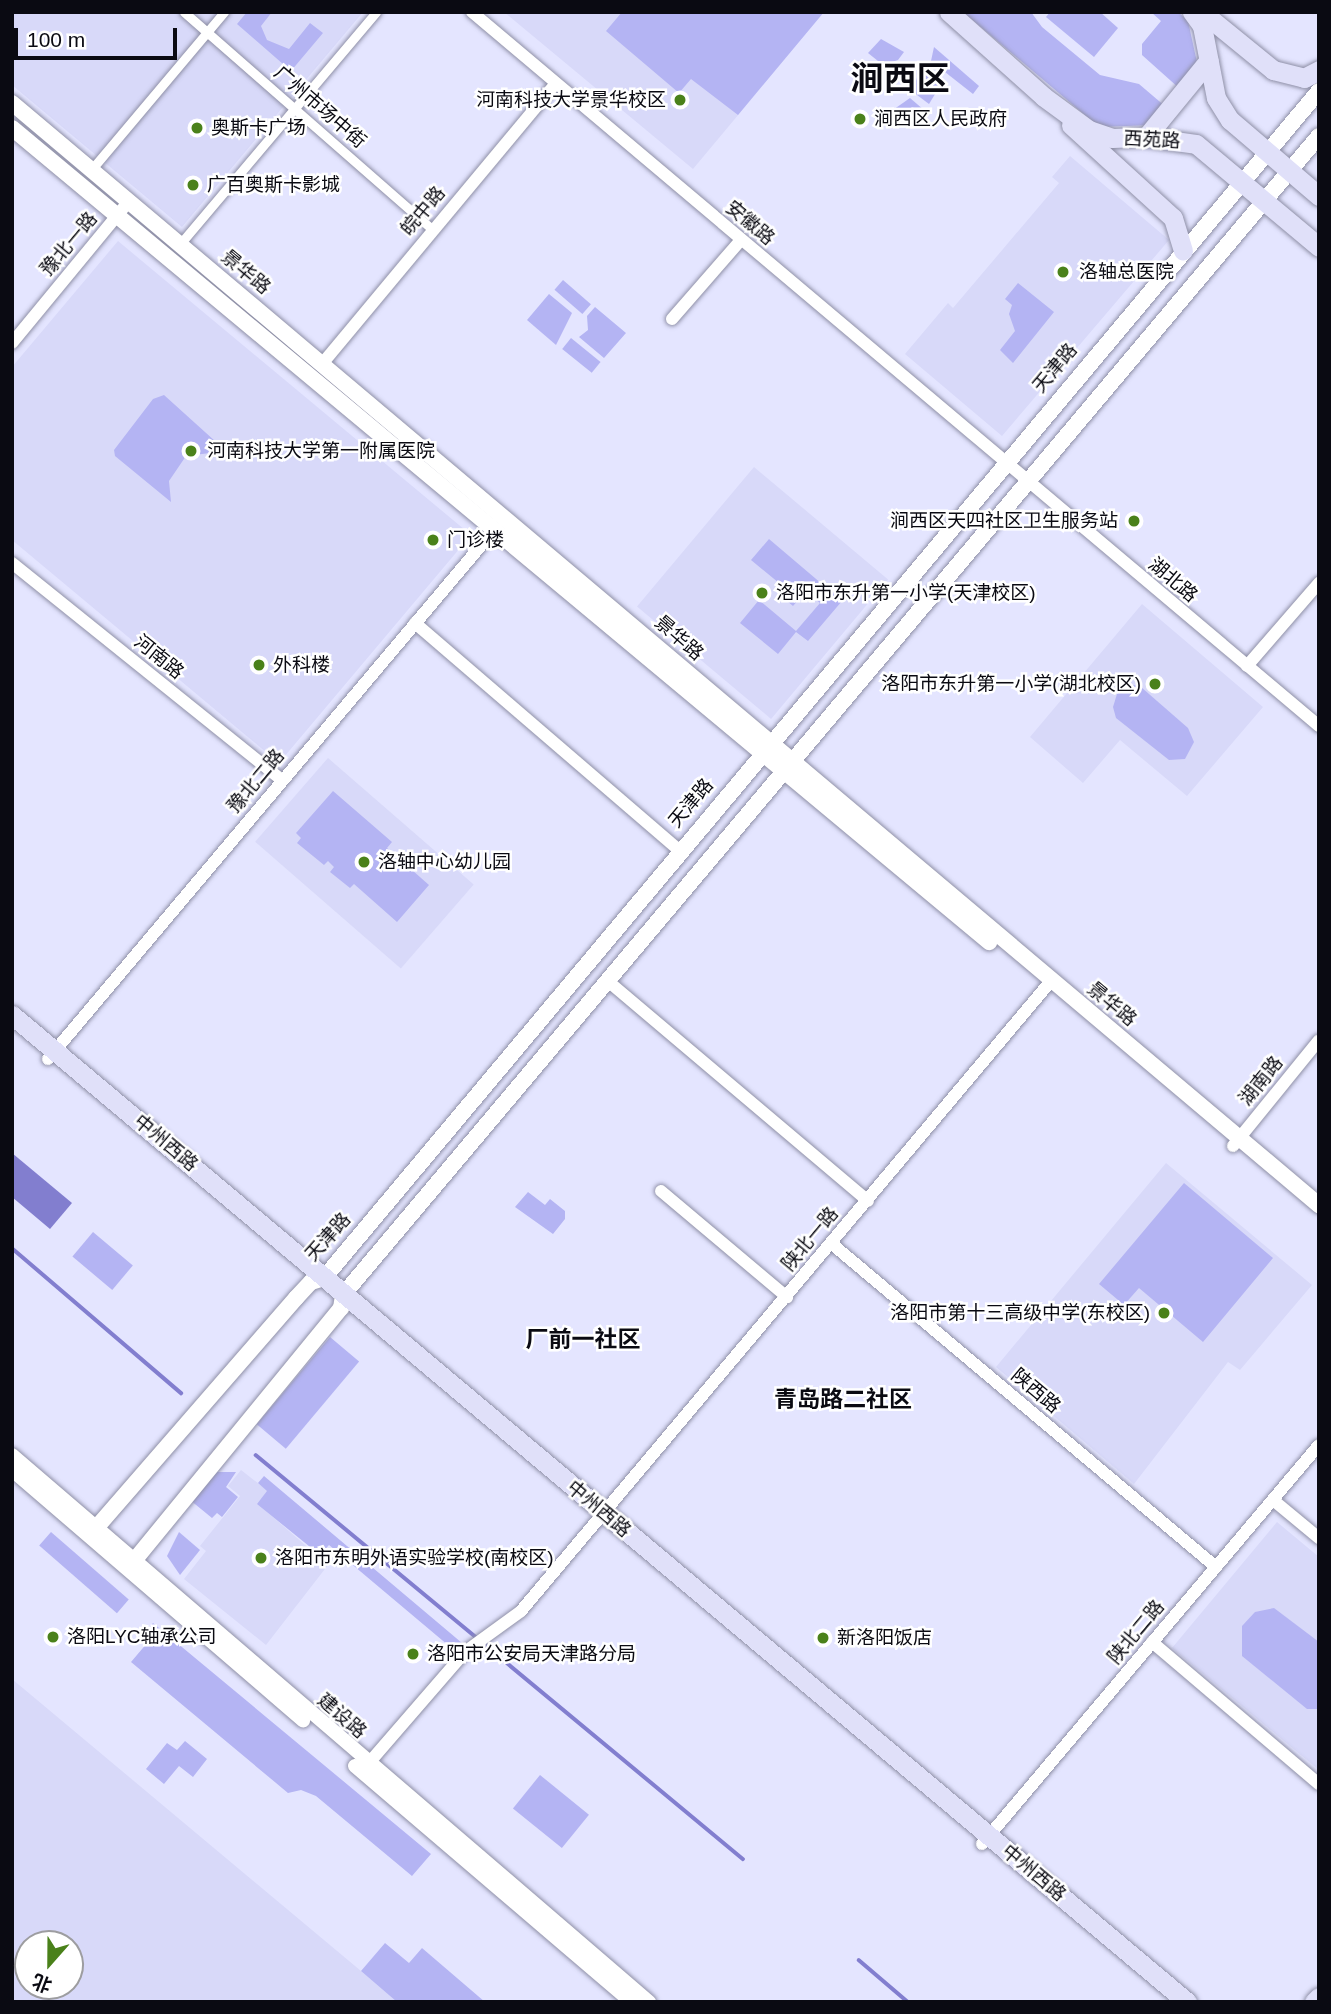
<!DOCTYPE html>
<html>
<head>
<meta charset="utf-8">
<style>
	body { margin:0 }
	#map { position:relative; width:1331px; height:2014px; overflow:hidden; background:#e4e5ff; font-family:Helvetica,"Noto Sans SC",sans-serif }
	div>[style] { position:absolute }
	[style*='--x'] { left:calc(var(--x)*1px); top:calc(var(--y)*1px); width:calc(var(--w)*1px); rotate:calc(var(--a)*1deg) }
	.built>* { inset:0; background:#d8d9f9; transform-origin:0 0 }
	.green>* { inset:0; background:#b4b4f3; transform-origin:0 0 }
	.water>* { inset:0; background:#827ecf }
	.stream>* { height:3.5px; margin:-1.75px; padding:0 1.75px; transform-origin:1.75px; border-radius:1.75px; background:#827ecf }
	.roads { filter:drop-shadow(0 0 2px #8f90a7) drop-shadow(0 0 2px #8f90a7) }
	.pedestrian>* { height:9px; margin:-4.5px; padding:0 4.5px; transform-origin:4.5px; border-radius:4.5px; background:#fff }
	.minor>* { height:12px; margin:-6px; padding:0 6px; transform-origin:6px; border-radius:6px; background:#fff }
	.tertiary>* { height:14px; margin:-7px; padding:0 7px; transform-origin:7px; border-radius:7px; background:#fff }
	.secondary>* { height:16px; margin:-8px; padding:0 8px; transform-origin:8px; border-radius:8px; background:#fff }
	.primary>* { height:19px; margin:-9.5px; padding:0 9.5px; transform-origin:9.5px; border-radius:9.5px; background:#e0e0f9 }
	.dots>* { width:19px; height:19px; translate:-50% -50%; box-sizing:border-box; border:4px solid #fff; border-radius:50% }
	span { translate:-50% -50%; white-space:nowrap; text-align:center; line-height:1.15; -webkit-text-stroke:5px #fff; paint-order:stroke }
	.poi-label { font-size:19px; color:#0a0a12 }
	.right { translate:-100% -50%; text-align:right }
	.left { translate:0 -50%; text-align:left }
	.street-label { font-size:19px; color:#0a0a12 }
	.quarter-label { font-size:23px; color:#0a0a12; font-weight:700 }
	.town-label { font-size:33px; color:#0a0a12; font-weight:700 }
	.frame { position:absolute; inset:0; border:14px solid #0a0a12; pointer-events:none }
	.north { position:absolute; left:14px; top:1930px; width:70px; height:70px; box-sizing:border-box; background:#fff; border:2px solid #9d9da0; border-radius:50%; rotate:201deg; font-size:19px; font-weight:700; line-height:28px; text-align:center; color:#0a0a12 }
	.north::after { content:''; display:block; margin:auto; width:24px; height:32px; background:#4a811a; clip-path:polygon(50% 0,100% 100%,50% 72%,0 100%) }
	.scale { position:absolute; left:14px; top:28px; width:163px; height:32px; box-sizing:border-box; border:4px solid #0a0a12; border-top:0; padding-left:9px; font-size:21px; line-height:24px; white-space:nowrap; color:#0a0a12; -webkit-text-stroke:5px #fff; paint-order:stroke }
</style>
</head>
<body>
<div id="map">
	<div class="built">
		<i style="clip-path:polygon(12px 12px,363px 12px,182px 227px,12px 85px)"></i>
		<i style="clip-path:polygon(504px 12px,824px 12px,693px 169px)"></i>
		<i style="clip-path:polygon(1070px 156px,1169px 240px,1002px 436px,905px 354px,948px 303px,953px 308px,1059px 183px,1052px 177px)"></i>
		<i style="clip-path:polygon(118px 241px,471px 535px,279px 763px,12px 540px,12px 367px)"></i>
		<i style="left:754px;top:467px;width:175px;height:182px;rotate:40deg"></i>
		<i style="clip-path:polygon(1142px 604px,1263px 707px,1187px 796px,1120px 740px,1083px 783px,1030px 737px)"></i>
		<i style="left:328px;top:758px;width:193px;height:111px;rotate:41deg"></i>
		<i style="clip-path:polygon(1166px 1163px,1312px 1285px,1240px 1370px,1228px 1362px,1134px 1484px,996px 1367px)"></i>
		<i style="clip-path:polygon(241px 1470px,268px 1491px,258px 1504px,328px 1565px,266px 1645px,184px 1579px,206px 1551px,200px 1546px,240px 1496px,228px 1486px)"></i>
		<i style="clip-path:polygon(1277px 1522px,1319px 1557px,1319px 1770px,1172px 1648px)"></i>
		<i style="clip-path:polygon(evenodd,12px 1679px,361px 1971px,397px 2002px,12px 2002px,12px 1679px,28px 1944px,70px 1944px,70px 1986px,28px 1986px,28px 1944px)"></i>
	</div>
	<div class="green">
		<i style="clip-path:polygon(247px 12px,272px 12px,261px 26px,267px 40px,289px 49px,310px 23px,323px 33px,291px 71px,237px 24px)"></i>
		<i style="clip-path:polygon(622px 12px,711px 14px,824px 12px,738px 115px,691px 79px,679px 93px,606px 31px)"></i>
		<i style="clip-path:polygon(963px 12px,1031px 12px,1042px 27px,1100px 75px,1139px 84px,1166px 107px,1180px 89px,1142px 55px,1142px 44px,1161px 21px,1151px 12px,1178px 12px,1188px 21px,1198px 67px,1153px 125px,1099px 127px)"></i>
		<i style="clip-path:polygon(1050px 12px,1100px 12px,1118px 28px,1094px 57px,1046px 17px)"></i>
		<i style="clip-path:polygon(881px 39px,904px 52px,898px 60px,883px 65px,868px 53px)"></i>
		<i style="clip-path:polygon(934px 47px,979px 86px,973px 94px,931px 61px)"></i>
		<i style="clip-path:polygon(920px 66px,940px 86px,929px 104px,913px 92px)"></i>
		<i style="clip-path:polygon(910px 98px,924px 110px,908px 125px,890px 112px)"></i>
		<i style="left:563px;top:280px;width:37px;height:13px;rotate:41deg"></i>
		<i style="clip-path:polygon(1018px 283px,1054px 312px,1013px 363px,1000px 350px,1015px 331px,1009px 314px,1012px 305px,1005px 299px)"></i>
		<i style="clip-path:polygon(549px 294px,572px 313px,556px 345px,527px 320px)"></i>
		<i style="clip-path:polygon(595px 307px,626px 333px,604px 358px,579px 337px,588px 330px,587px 316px)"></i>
		<i style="left:571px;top:338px;width:38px;height:14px;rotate:39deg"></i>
		<i style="clip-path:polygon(164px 395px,226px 451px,186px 456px,169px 481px,171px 502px,115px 456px,114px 450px,153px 399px)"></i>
		<i style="clip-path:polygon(769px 539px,842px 601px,808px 641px,796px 632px,778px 654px,740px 623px,759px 600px,796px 631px,820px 603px,806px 591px,793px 606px,774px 590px,779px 583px,751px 560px)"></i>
		<i style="clip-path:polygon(1134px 685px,1141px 687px,1188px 728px,1194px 742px,1185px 759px,1169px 760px,1116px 718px,1113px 707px,1117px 694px)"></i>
		<i style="clip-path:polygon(333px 791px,392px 842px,387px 848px,429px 885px,397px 922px,354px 884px,350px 888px,330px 872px,334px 867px,328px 861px,324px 865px,297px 843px,301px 838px,296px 833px)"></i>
		<i style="clip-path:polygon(1184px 1183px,1273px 1258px,1203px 1342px,1139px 1288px,1124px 1305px,1099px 1284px)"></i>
		<i style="clip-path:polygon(528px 1192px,545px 1205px,550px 1199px,565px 1211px,565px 1219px,553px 1234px,515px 1207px)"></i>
		<i style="left:93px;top:1232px;width:52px;height:32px;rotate:40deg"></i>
		<i style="left:330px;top:1337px;width:38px;height:114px;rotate:40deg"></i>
		<i style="clip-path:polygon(216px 1472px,236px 1472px,226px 1487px,238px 1497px,222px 1517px,217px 1513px,212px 1518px,190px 1500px)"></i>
		<i style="clip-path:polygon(264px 1476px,462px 1643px,455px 1651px,329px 1545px,320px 1555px,257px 1504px,267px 1491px,258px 1483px)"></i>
		<i style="left:51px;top:1532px;width:103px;height:18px;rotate:41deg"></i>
		<i style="clip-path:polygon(179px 1532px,200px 1550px,180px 1575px,167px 1556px)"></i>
		<i style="clip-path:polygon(1274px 1608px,1319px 1642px,1319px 1709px,1307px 1709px,1242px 1656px,1242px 1626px,1255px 1612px)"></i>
		<i style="clip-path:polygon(153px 1623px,431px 1854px,412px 1876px,316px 1796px,301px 1790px,288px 1793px,131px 1662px,148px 1642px,142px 1637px)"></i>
		<i style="clip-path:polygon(185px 1741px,207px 1759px,193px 1777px,179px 1766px,164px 1784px,146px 1769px,167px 1743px,177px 1750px)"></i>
		<i style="left:540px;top:1775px;width:63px;height:43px;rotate:39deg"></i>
		<i style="clip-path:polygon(385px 1943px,409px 1963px,422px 1948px,485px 2002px,397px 2002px,361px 1971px)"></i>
	</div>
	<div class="water">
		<i style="clip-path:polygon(12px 1153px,72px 1203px,50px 1229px,12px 1197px)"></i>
	</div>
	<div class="stream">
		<i style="--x:12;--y:1248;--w:223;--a:40.6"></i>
		<i style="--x:256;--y:1455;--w:287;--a:39.6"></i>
		<i style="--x:483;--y:1643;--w:338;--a:39.7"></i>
		<i style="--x:859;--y:1960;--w:65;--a:40.6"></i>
	</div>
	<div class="roads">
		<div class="pedestrian">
			<i style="--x:184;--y:12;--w:330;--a:41.2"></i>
			<i style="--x:91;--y:170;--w:207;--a:-49.9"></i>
			<i style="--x:180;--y:244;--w:304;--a:-49.8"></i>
		</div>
		<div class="minor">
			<i style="--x:472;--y:12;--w:1108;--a:40.13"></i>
			<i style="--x:672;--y:319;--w:103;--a:-48.9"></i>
			<i style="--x:12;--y:343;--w:184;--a:-50.5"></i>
			<i style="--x:322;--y:364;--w:364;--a:-50.2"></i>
			<i style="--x:12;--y:563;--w:346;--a:38.8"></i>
			<i style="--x:415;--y:623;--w:348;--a:40.7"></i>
			<i style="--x:1247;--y:666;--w:110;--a:-49.1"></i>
			<i style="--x:609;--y:982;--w:339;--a:40.2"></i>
			<i style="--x:48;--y:1059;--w:693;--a:-49.86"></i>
			<i style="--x:1233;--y:1146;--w:136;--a:-50.9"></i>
			<i style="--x:661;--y:1191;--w:165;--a:40.1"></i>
			<i style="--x:832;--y:1244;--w:502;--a:40.07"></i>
			<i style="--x:1273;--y:1500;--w:60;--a:39.6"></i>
			<i style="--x:1152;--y:1642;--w:219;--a:40.4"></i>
			<i style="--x:368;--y:1764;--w:150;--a:-49.1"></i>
			<i style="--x:466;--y:1651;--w:68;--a:-36"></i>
			<i style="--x:521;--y:1611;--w:823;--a:-49.93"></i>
			<i style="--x:982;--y:1844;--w:522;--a:-49.82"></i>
		</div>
		<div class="tertiary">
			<i style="--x:12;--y:1455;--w:840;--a:40.65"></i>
			<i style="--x:12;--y:1470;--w:384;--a:40.7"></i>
			<i style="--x:355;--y:1766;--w:363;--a:40.5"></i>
		</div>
		<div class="secondary">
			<i style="--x:12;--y:103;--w:1710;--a:40.14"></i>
			<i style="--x:12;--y:128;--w:1272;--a:39.8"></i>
			<i style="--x:90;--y:1535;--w:314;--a:-49"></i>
			<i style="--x:296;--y:1298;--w:22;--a:-47"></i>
			<i style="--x:311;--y:1282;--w:14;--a:-17"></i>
			<i style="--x:324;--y:1278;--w:1549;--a:-50.03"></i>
			<i style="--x:129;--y:1567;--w:335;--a:-50.7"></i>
			<i style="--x:341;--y:1308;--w:13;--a:-81"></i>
			<i style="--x:343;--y:1295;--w:1515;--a:-49.9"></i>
		</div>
		<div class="primary">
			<i style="--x:949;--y:12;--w:127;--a:41.8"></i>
			<i style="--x:1044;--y:97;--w:56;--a:36.3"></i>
			<i style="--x:1089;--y:130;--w:24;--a:19"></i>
			<i style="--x:1112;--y:138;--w:34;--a:-2"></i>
			<i style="--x:1146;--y:137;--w:50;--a:8"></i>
			<i style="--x:1196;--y:144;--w:160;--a:39.9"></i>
			<i style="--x:1192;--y:12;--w:17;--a:54"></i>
			<i style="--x:1202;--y:26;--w:73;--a:79"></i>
			<i style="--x:1216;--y:98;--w:26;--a:58"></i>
			<i style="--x:1230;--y:120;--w:117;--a:40.5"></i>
			<i style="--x:1202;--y:12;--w:92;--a:39.2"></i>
			<i style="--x:1273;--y:70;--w:32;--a:14"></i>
			<i style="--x:1304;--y:78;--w:17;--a:-28"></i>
			<i style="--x:1071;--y:125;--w:138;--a:42.4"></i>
			<i style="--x:1173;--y:218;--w:34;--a:73"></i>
			<i style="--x:1146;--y:137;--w:99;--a:-50.7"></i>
			<i style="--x:12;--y:1015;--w:1535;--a:40.03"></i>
			<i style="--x:1314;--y:2002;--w:7;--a:-45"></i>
		</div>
	</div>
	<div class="dots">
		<i style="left:680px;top:100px;background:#4a811a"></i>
		<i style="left:860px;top:119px;background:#4a811a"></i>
		<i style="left:197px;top:128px;background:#4a811a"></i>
		<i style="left:193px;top:185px;background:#4a811a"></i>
		<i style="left:1063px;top:272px;background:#4a811a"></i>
		<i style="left:191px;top:451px;background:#4a811a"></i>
		<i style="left:1134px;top:521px;background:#4a811a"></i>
		<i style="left:433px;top:540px;background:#4a811a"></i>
		<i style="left:762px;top:593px;background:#4a811a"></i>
		<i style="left:259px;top:665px;background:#4a811a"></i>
		<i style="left:1155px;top:684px;background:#4a811a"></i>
		<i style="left:364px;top:862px;background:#4a811a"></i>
		<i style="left:1164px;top:1313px;background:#4a811a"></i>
		<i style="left:261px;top:1558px;background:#4a811a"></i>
		<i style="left:53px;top:1637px;background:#4a811a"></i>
		<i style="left:823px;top:1638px;background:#4a811a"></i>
		<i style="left:413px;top:1654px;background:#4a811a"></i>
	</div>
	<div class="poi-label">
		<span class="right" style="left:666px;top:100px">河南科技大学景华校区</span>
		<span class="left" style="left:874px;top:119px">涧西区人民政府</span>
		<span class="left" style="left:211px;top:128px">奥斯卡广场</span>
		<span class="left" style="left:207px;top:185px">广百奥斯卡影城</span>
		<span class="left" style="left:1079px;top:272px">洛轴总医院</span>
		<span class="left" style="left:207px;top:451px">河南科技大学第一附属医院</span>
		<span class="right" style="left:1118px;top:521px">涧西区天四社区卫生服务站</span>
		<span class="left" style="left:447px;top:540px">门诊楼</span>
		<span class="left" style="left:776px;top:593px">洛阳市东升第一小学(天津校区)</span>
		<span class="left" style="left:273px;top:665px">外科楼</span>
		<span class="right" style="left:1141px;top:684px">洛阳市东升第一小学(湖北校区)</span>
		<span class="left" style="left:378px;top:862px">洛轴中心幼儿园</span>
		<span class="right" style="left:1150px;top:1313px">洛阳市第十三高级中学(东校区)</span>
		<span class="left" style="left:275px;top:1558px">洛阳市东明外语实验学校(南校区)</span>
		<span class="left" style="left:67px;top:1637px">洛阳LYC轴承公司</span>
		<span class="left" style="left:837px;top:1638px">新洛阳饭店</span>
		<span class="left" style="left:427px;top:1654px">洛阳市公安局天津路分局</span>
	</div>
	<div class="street-label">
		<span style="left:320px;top:107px;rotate:41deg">广州市场中街</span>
		<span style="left:1152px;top:140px;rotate:3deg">西苑路</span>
		<span style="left:423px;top:211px;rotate:-50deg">皖中路</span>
		<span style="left:750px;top:223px;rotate:40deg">安徽路</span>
		<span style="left:69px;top:244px;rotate:-50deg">豫北一路</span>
		<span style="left:246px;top:272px;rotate:40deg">景华路</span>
		<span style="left:1055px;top:368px;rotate:-50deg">天津路</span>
		<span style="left:1173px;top:580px;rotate:40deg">湖北路</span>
		<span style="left:679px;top:638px;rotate:41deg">景华路</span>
		<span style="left:159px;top:657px;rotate:39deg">河南路</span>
		<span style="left:256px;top:781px;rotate:-50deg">豫北二路</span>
		<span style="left:691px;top:803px;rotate:-50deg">天津路</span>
		<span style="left:1112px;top:1004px;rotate:40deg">景华路</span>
		<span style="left:1261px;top:1081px;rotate:-51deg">湖南路</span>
		<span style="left:166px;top:1143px;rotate:40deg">中州西路</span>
		<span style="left:328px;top:1237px;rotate:-48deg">天津路</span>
		<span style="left:810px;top:1239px;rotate:-50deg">陕北一路</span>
		<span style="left:1036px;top:1391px;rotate:40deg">陕西路</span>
		<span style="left:599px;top:1509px;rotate:40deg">中州西路</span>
		<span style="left:1136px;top:1632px;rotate:-50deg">陕北二路</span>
		<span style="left:342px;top:1716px;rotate:41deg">建设路</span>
		<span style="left:1034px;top:1873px;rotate:40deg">中州西路</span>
	</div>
	<div class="quarter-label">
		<span style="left:583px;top:1339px">厂前一社区</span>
		<span style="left:843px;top:1399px">青岛路二社区</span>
	</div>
	<div class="town-label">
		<span style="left:900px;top:79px">涧西区</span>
	</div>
	<div class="frame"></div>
	<div class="north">北</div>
	<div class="scale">100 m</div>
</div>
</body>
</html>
